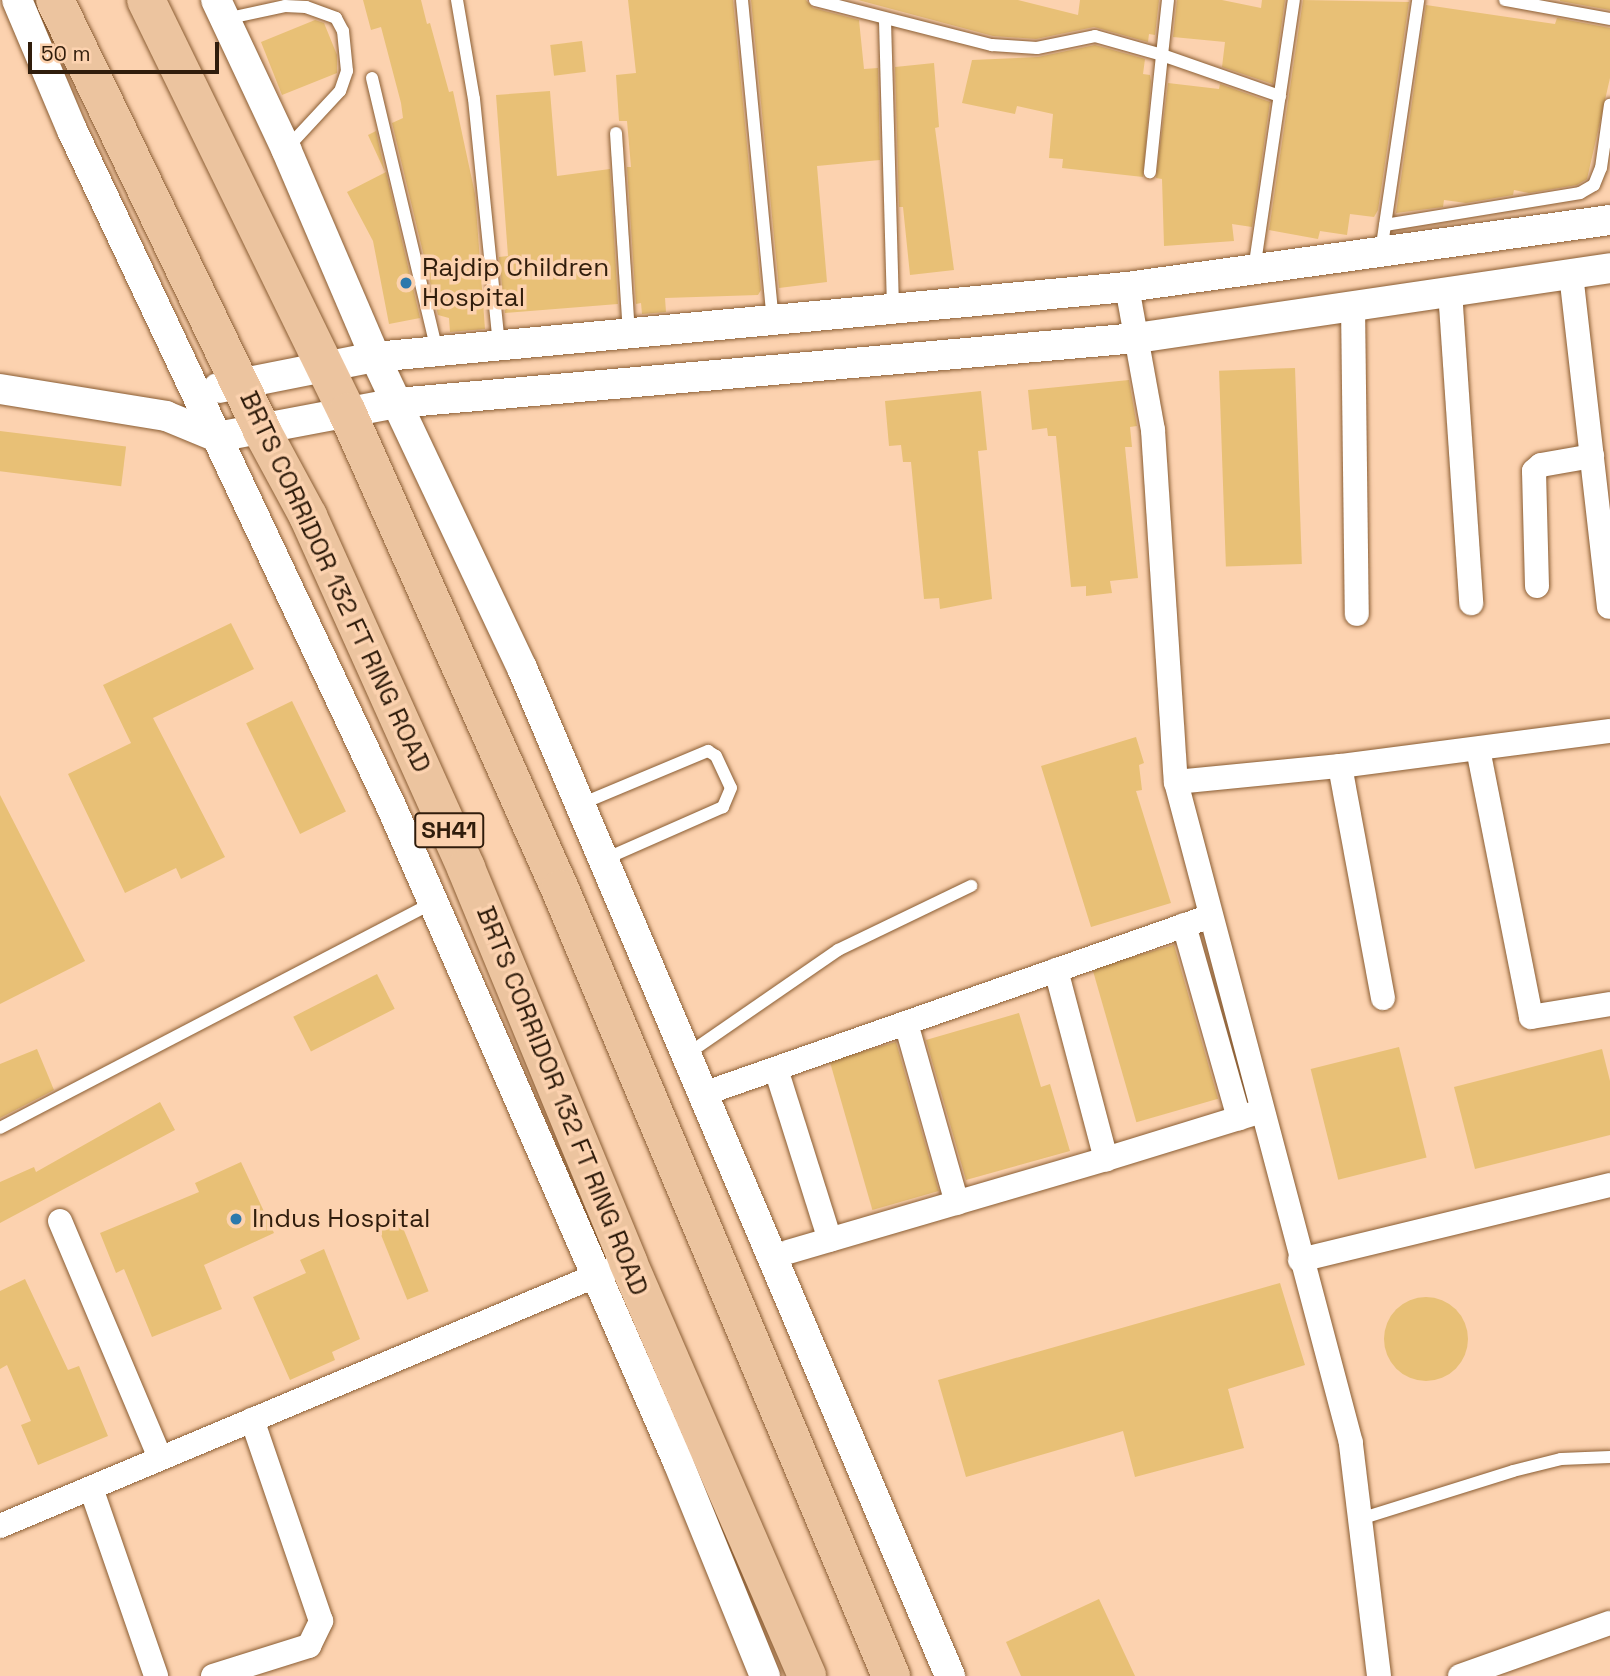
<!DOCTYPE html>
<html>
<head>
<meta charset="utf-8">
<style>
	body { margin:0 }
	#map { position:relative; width:1610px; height:1676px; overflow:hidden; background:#fcd2af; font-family:"Space Grotesk",sans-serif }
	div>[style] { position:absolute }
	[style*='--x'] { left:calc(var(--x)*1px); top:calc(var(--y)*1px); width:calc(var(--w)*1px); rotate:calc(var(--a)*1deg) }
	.building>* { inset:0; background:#e8c076; transform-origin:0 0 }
	.round { border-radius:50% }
	.roads { filter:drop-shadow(0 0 2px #8a5d33) drop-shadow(0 0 2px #8a5d33) }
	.service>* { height:12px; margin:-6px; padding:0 6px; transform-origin:6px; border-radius:6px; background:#fff }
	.minor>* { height:24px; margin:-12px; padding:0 12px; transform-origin:12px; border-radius:12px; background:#fff }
	.tertiary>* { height:30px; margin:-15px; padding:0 15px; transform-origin:15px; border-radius:15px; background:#fff }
	.primary>* { height:38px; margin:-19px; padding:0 19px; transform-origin:19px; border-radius:19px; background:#ecc49f }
	.dots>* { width:19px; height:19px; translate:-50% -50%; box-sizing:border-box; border:4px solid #fcd2af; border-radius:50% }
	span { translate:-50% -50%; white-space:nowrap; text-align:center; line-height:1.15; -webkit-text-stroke:7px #fcd2af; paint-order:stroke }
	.shield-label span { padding:2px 5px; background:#fcd2af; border:2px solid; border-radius:5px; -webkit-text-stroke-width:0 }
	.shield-label { font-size:24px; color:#301d0c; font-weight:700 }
	.poi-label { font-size:26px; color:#301d0c }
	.left { translate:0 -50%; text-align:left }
	.street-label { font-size:26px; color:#301d0c }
	.scale { position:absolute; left:28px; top:42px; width:191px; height:32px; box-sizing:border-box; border:4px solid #301d0c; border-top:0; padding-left:9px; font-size:21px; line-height:24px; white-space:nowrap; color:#301d0c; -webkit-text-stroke:5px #fcd2af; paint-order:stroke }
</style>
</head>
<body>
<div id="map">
	<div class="building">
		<i style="clip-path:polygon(363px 0,421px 0,427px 24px,430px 23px,449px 92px,453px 91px,475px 194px,485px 329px,450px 332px,449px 318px,438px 315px,392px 123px,403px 118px,401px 103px,381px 27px,371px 30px)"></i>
		<i style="clip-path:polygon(628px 0,733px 0,761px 290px,758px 295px,665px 298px,666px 312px,642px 314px,641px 303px,636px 304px,627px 167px,631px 167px,627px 121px,619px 121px,616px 75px,636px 73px)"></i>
		<i style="clip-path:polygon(751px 0,806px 0,813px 8px,859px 20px,864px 69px,878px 68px,880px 160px,817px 166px,827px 282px,779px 288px)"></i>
		<i style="clip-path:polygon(858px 0,1018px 0,1078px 15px,1080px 0,1159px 0,1155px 35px,1149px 34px,1148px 42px,1094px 27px,1036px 39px,993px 36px)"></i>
		<i style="clip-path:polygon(1177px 0,1222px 0,1261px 8px,1262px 0,1285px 0,1273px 84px,1222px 67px,1225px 42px,1173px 37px)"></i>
		<i style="clip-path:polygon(1303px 0,1409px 2px,1378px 210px,1374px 217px,1350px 214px,1347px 235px,1320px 231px,1318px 239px,1269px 230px)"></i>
		<i style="clip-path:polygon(1560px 0,1610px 0,1610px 10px,1560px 1px)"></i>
		<i style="clip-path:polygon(1426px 5px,1555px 24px,1557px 18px,1610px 28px,1610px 78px,1587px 179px,1577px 185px,1529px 193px,1514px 190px,1513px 195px,1466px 203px,1444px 200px,1443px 207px,1396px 213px)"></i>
		<i style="clip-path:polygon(315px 20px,324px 23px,337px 55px,337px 73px,282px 95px,261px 42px)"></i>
		<i style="left:582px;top:41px;width:31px;height:32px;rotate:83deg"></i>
		<i style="clip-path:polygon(1095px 45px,1145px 59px,1143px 74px,1150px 75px,1151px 81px,1143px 177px,1062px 168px,1063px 159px,1049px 158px,1053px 114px,1017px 106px,1015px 114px,962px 103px,972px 60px,1038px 57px)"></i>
		<i style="clip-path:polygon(934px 63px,939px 127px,935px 128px,954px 270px,910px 275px,903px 207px,899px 207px,895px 67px)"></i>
		<i style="clip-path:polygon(1168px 83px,1219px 89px,1220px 84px,1270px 102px,1252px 227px,1232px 224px,1234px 241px,1164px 246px,1162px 179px,1156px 178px)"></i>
		<i style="clip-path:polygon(550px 91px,557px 176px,610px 169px,618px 304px,505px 313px,499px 257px,508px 256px,496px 95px)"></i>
		<i style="clip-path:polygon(376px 131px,385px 172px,368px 135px)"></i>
		<i style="clip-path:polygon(386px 172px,420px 318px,389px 324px,373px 241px,347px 192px)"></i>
		<i style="left:1295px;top:368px;width:196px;height:76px;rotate:88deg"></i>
		<i style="clip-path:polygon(1129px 380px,1137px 426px,1130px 427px,1132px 447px,1125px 447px,1138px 578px,1110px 581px,1112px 593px,1086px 596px,1086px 586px,1071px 587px,1056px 436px,1048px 436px,1047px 428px,1032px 430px,1028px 390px)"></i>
		<i style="clip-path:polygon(981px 391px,987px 450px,978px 451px,992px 599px,940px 609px,939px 598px,924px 599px,911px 462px,903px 462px,901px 445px,889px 446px,885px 401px)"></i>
		<i style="left:0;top:431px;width:127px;height:40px;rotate:7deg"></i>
		<i style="clip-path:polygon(231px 623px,254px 669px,153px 718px,225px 857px,181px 879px,176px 868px,125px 893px,68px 774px,131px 743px,103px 685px)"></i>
		<i style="left:292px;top:701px;width:123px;height:51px;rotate:64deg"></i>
		<i style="clip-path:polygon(1136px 737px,1144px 763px,1139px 765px,1142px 790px,1136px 791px,1171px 903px,1091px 927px,1041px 766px)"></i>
		<i style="clip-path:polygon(0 795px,85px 961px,0 1004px)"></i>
		<i style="left:1174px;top:945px;width:160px;height:85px;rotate:74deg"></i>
		<i style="left:377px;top:974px;width:39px;height:94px;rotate:63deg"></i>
		<i style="clip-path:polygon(1019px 1013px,1041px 1087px,1050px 1084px,1070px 1151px,966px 1180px,926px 1040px)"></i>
		<i style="left:896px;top:1042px;width:155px;height:69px;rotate:74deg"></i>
		<i style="left:1399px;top:1047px;width:114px;height:91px;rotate:76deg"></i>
		<i style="clip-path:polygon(37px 1049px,54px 1090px,0 1118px,0 1064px)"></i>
		<i style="clip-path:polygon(1602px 1049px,1610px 1081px,1610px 1135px,1475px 1169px,1454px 1087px)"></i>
		<i style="clip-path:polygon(160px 1102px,175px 1130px,0 1223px,0 1182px,34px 1167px,36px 1172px)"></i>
		<i style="clip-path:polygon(241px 1162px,274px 1233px,204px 1265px,222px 1309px,152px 1337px,124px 1269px,116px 1273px,100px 1233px,199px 1192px,195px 1183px)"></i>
		<i style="left:399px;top:1218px;width:79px;height:23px;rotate:68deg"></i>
		<i style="clip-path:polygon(324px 1249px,360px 1339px,332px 1352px,335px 1360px,290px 1380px,253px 1297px,306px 1273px,300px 1260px)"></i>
		<i style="clip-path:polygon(25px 1279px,68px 1370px,79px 1366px,108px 1436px,38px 1465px,21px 1425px,31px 1421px,7px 1365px,0 1369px,0 1291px)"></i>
		<i style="clip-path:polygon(1280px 1283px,1305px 1365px,1228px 1389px,1244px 1448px,1135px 1477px,1123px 1431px,966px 1477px,938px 1380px)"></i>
		<i class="round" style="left:1384px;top:1297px;width:84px;height:84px"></i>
		<i style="clip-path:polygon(1099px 1599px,1135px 1676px,1021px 1676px,1006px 1642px)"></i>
	</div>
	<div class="roads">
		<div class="service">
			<i style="--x:457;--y:0;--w:100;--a:80.3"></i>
			<i style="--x:474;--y:99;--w:246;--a:84.2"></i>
			<i style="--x:742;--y:0;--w:322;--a:84.5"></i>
			<i style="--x:815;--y:0;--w:183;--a:14.3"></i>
			<i style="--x:992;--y:45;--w:45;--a:3.8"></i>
			<i style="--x:1037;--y:48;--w:59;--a:-11.7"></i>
			<i style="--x:1095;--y:36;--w:70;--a:15.8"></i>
			<i style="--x:1162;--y:55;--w:118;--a:95.9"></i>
			<i style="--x:1168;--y:0;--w:55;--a:96.2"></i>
			<i style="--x:1162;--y:55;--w:125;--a:19.2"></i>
			<i style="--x:1505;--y:0;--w:107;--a:10.3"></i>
			<i style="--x:225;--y:19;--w:61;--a:-12.2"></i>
			<i style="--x:285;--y:6;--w:21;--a:3"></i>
			<i style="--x:306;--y:7;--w:32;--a:20"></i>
			<i style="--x:336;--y:18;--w:15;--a:62"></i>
			<i style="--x:343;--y:31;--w:40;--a:84.3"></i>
			<i style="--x:347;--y:71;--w:21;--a:109"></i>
			<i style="--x:340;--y:91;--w:78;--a:132.9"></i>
			<i style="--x:885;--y:21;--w:289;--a:88.4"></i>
			<i style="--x:372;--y:78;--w:280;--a:76.6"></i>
			<i style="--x:616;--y:133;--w:201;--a:86.3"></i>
			<i style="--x:1385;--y:225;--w:198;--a:-9.3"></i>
			<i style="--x:1580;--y:193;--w:16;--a:-30"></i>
			<i style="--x:1594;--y:185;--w:18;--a:-68"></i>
			<i style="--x:1601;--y:168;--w:64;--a:-81.9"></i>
			<i style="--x:1381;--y:252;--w:255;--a:-81.6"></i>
			<i style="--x:1254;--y:270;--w:273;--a:-81.6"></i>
			<i style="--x:581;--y:804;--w:138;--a:-22.7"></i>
			<i style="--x:708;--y:751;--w:9;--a:32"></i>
			<i style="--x:716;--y:756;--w:35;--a:65"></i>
			<i style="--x:731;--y:788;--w:21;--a:113"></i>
			<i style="--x:723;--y:807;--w:129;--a:156.2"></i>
			<i style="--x:686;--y:1055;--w:185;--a:-34.6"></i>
			<i style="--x:838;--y:950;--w:148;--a:-25.7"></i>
			<i style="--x:0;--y:1128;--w:488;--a:-27.5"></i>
			<i style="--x:1360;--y:1519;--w:160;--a:-17.4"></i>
			<i style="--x:1513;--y:1471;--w:49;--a:-14"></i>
			<i style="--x:1561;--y:1459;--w:49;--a:-2.3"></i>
		</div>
		<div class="minor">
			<i style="--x:1571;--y:274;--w:335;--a:83.5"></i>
			<i style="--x:1127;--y:287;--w:145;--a:79.7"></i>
			<i style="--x:1153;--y:430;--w:353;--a:86.3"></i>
			<i style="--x:1450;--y:291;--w:313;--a:86.1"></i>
			<i style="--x:1353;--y:305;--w:309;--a:89.3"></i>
			<i style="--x:1537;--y:586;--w:115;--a:-91.5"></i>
			<i style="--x:1534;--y:471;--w:9;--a:-41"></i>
			<i style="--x:1541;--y:465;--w:52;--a:-10"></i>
			<i style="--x:1478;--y:749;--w:273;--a:78.8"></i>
			<i style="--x:1531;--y:1017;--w:80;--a:-9.3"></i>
			<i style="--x:1340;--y:766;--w:236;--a:79.5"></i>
			<i style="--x:1184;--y:925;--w:201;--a:74.1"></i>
			<i style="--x:1056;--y:970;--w:196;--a:75.2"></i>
			<i style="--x:1106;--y:1159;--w:163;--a:-17.1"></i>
			<i style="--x:906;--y:1023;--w:187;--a:74.2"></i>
			<i style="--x:776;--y:1069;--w:179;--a:72.5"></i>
			<i style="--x:703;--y:1094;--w:538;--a:-19.31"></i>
			<i style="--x:60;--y:1221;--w:257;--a:67.1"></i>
			<i style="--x:788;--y:1252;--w:331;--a:-16.3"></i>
			<i style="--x:1300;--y:1260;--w:319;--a:-13.6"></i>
			<i style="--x:91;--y:1488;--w:199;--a:70.9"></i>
			<i style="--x:0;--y:1526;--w:666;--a:-22.79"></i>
			<i style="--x:213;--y:1676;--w:101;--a:-17.4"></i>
			<i style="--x:309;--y:1646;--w:28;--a:-64"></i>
			<i style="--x:321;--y:1621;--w:213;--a:-108.9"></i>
			<i style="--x:1379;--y:1676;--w:235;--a:-96.9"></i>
			<i style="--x:1351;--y:1443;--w:684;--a:-104.83"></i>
			<i style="--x:1176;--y:782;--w:165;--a:-5.6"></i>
			<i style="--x:1340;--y:766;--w:272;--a:-7.4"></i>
			<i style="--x:1460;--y:1676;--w:159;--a:-19.5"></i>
		</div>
		<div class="tertiary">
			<i style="--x:17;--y:0;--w:141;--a:67.1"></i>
			<i style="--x:72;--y:130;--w:747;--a:64.74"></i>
			<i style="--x:391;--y:806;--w:716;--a:66.37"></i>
			<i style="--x:678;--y:1462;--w:231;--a:67.9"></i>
			<i style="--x:216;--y:0;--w:165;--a:64.8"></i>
			<i style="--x:286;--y:149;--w:226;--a:66.8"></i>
			<i style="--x:375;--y:357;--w:344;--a:64.7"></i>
			<i style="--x:522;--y:668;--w:1095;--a:66.99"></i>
			<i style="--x:218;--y:388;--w:160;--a:-11.2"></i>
			<i style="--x:375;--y:357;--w:755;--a:-5.32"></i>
			<i style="--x:1127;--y:287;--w:488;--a:-7.9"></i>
			<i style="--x:0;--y:389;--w:168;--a:9.2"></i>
			<i style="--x:166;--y:416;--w:55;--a:22.4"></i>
			<i style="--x:217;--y:437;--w:183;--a:-10.7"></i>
			<i style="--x:397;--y:403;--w:743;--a:-5.02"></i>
			<i style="--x:1137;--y:338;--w:478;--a:-8.4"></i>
		</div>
		<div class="primary">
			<i style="--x:55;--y:0;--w:478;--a:64.3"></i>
			<i style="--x:262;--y:431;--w:97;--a:61.6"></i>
			<i style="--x:308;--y:516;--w:386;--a:65.8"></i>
			<i style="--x:466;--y:868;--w:426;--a:67.6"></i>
			<i style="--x:628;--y:1262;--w:451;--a:66.6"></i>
			<i style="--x:146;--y:0;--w:458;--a:64"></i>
			<i style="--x:347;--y:412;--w:522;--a:65.94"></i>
			<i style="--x:560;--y:889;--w:854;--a:67.19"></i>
		</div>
	</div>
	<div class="dots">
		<i style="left:406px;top:283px;background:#2c79ac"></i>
		<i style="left:236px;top:1219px;background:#2c79ac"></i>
	</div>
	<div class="shield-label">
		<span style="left:449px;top:830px">SH41</span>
	</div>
	<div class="poi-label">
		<span class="left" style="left:422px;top:283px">Rajdip Children<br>Hospital</span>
		<span class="left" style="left:252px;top:1219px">Indus Hospital</span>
	</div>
	<div class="street-label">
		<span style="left:335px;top:582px;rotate:65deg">BRTS CORRIDOR 132 FT RING ROAD</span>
		<span style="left:562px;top:1101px;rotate:68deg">BRTS CORRIDOR 132 FT RING ROAD</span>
	</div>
	<div class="scale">50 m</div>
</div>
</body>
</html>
